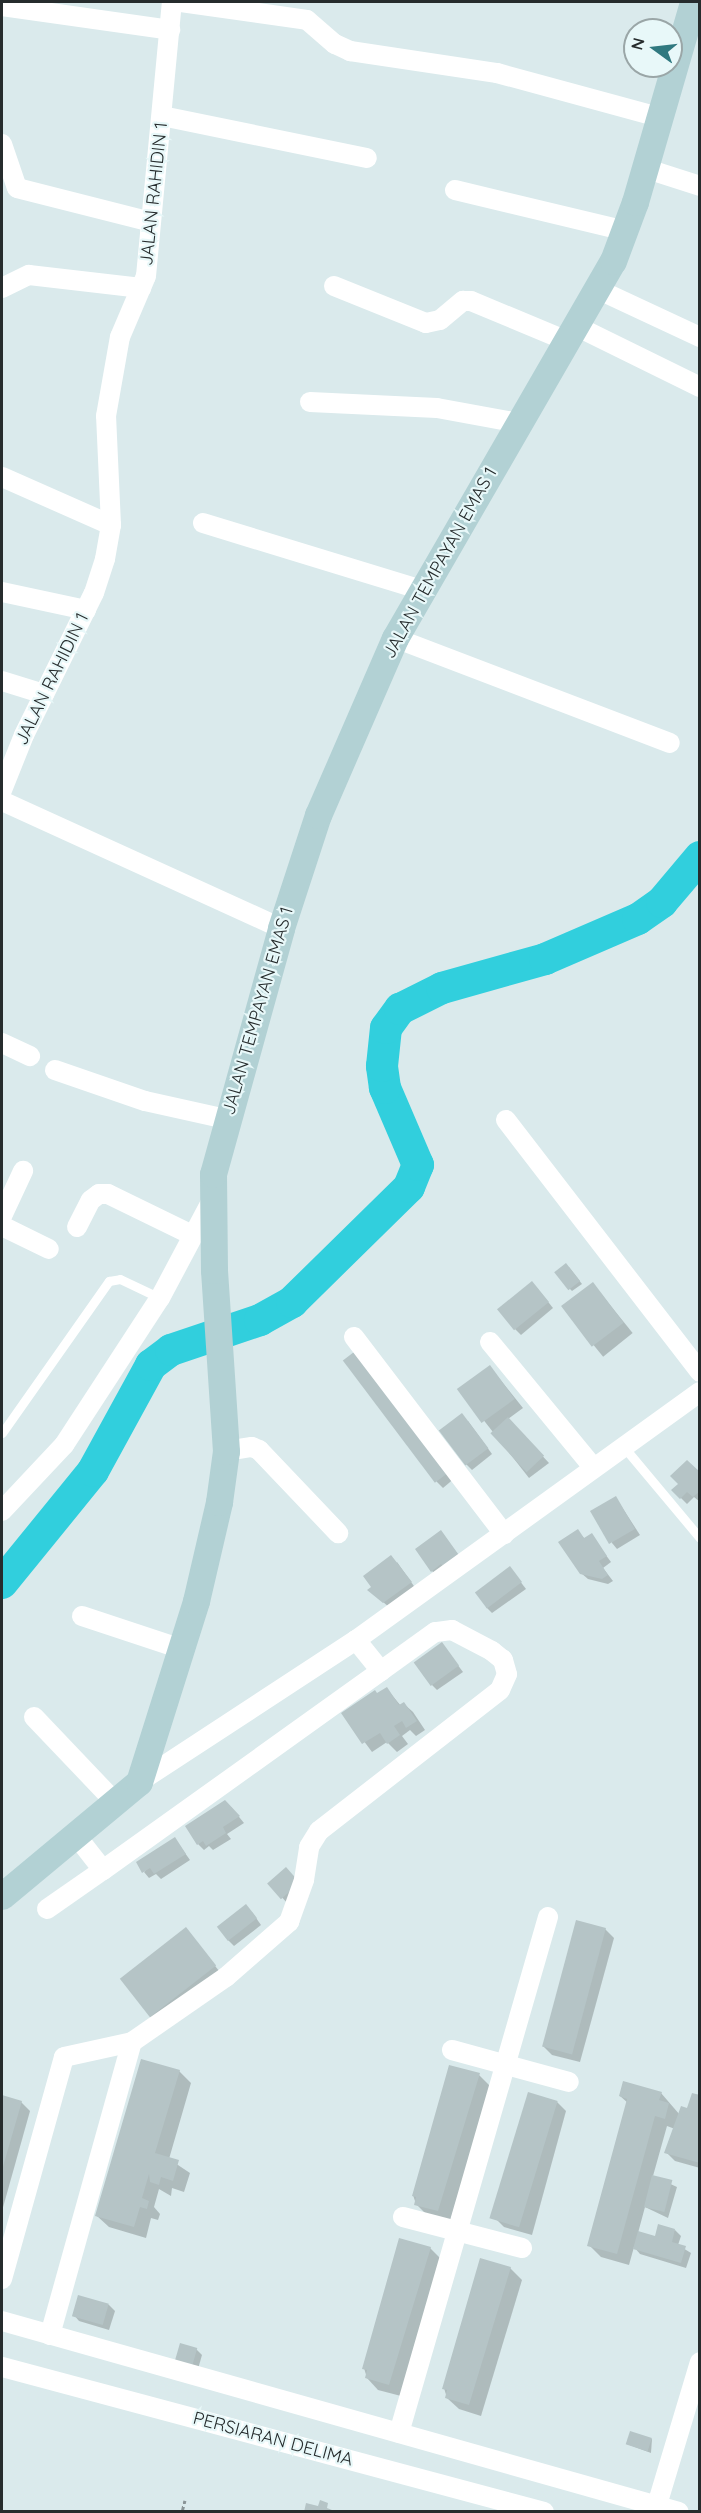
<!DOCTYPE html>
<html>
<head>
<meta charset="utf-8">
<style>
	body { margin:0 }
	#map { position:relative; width:701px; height:2513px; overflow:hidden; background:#daeaec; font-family:Quicksand,sans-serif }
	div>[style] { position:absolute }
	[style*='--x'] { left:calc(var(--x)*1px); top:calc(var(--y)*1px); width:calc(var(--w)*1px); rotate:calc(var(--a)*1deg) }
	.shadow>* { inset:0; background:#0003; transform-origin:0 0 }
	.river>* { height:32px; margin:-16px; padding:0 16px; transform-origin:16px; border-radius:16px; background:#31cfdd }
	.building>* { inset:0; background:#b5c4c6; transform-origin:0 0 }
	.path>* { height:3px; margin-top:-1.5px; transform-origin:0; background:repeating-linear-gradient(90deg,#899496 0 6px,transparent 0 9px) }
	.lane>* { height:9px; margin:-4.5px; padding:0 4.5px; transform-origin:4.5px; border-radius:4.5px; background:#fff }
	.street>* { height:20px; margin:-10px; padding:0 10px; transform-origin:10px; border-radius:10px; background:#fff }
	.secondary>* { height:27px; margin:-13.5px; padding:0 13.5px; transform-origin:13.5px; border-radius:13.5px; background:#b2d1d4 }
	span { translate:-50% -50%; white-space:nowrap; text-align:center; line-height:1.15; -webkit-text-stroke:4.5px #e8f8f9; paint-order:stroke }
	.street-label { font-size:18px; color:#262c2d }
	.frame { position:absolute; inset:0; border:3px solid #262c2d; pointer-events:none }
	.north { position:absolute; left:623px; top:18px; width:60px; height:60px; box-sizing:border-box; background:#e8f8f9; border:2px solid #9aa6a7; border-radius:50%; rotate:285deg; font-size:16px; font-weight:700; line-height:24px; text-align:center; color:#262c2d }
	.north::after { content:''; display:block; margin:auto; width:21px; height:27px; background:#307980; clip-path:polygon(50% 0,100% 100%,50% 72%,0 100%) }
</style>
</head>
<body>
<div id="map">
	<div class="shadow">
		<i style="clip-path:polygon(569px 1267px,582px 1284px,572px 1291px,570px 1289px)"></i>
		<i style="left:593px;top:1284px;width:63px;height:38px;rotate:51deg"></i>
		<i style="clip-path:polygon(537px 1288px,553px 1308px,521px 1335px,515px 1329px)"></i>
		<i style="clip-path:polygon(345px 1361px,456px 1477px,443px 1488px,437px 1482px)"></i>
		<i style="clip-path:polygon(490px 1367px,523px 1408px,508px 1419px,549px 1463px,529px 1478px,460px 1390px)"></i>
		<i style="clip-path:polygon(468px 1421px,492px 1454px,472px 1470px,466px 1464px)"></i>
		<i style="clip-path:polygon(700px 1474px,700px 1502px,694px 1497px,687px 1504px,673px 1490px)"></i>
		<i style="clip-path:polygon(616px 1498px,640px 1535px,617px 1549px,612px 1543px)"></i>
		<i style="clip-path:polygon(577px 1531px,585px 1539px,591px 1535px,611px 1562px,603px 1568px,613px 1581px,608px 1584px,588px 1579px,581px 1573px)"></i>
		<i style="clip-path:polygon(441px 1532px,465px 1564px,438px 1577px,432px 1571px)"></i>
		<i style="clip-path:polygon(397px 1562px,416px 1589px,390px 1608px,375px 1595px)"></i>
		<i style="clip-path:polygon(510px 1568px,526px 1589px,492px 1613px,486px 1607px)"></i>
		<i style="clip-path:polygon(442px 1644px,463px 1672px,437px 1690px,432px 1685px)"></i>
		<i style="clip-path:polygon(387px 1689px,401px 1706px,404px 1704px,413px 1712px,425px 1730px,416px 1736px,410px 1730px,402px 1736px,408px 1744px,397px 1752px,387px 1742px,372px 1752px,343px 1713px)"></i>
		<i style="clip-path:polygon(231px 1807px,244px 1823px,227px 1834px,231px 1839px,213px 1850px,209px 1846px,204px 1850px,198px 1844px)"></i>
		<i style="clip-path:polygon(175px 1839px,190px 1860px,161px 1879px,156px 1874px,149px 1878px,144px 1872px)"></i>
		<i style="clip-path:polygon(292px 1874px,288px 1904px,269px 1883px)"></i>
		<i style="clip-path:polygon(252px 1912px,261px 1925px,234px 1946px,228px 1940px)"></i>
		<i style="clip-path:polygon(186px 1929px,223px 1976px,159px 2025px,150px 2017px)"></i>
		<i style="clip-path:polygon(605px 1929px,614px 1938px,580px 2062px,552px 2055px,543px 2046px)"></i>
		<i style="clip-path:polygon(179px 2071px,191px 2083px,169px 2159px,190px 2173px,184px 2192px,172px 2188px,171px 2196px,159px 2189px,154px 2207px,160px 2214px,158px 2220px,151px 2218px,146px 2238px,109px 2227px,97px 2216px)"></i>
		<i style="clip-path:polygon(479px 2075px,491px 2087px,450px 2222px,428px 2216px,416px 2204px,413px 2195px)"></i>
		<i style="clip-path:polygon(661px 2093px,680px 2115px,700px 2096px,700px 2168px,675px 2161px,666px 2152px,675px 2129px,667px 2126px,653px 2176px,677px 2187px,668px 2218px,645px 2207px,638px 2233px,656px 2238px,675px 2230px,681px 2236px,678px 2245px,691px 2253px,686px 2268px,640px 2254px,634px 2247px,629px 2265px,601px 2257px,589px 2245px,628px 2103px,620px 2096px)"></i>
		<i style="clip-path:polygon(2px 2096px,21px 2102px,30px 2111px,2px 2211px)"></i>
		<i style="clip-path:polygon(557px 2102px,566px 2111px,532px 2235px,504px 2227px,495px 2218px)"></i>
		<i style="clip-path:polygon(430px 2248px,442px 2260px,401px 2396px,378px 2390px,367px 2378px,364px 2368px)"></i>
		<i style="clip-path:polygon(510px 2268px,522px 2280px,481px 2416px,459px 2409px,447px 2398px,444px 2388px)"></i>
		<i style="clip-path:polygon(79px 2297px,109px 2305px,115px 2311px,109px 2330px,79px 2321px,74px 2315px)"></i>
		<i style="clip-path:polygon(196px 2349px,202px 2355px,196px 2376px,181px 2372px)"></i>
		<i style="clip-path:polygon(652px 2439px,651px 2453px,627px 2444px)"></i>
	</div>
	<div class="river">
		<i style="--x:2;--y:1583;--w:144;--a:-50.9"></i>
		<i style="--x:93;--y:1471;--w:121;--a:-61.3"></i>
		<i style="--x:151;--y:1365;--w:25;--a:-37"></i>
		<i style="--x:171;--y:1350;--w:94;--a:-18.6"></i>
		<i style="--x:260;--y:1320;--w:37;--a:-29"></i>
		<i style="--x:292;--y:1302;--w:164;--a:-44.5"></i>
		<i style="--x:409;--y:1187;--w:24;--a:-68"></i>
		<i style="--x:418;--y:1165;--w:84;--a:-113.2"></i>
		<i style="--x:385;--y:1088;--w:22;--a:-98"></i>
		<i style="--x:382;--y:1066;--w:38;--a:-84"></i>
		<i style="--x:386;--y:1028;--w:24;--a:-54"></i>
		<i style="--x:400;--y:1009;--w:47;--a:-26.6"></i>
		<i style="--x:442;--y:988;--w:107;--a:-15.7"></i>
		<i style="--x:545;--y:959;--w:101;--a:-23.3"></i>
		<i style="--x:638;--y:919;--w:29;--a:-35"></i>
		<i style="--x:662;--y:902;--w:59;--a:-49.8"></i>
	</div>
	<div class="building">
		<i style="left:566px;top:1263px;width:23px;height:15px;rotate:52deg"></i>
		<i style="left:532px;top:1281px;width:27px;height:45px;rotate:51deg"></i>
		<i style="left:593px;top:1282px;width:51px;height:40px;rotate:53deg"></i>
		<i style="left:358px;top:1349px;width:153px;height:19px;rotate:53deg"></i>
		<i style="left:490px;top:1365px;width:42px;height:41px;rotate:54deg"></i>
		<i style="left:462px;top:1413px;width:44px;height:29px;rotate:53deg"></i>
		<i style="left:508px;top:1417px;width:53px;height:24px;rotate:47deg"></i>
		<i style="clip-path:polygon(687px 1460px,700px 1472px,700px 1491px,693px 1497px,687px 1492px,680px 1499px,671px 1490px,678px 1484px,670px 1476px)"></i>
		<i style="left:616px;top:1496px;width:38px;height:30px;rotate:60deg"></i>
		<i style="clip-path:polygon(578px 1529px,584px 1538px,592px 1533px,607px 1556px,599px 1561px,608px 1575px,602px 1579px,580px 1574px,558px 1542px)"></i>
		<i style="clip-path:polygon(441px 1530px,461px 1558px,445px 1569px,441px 1564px,431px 1572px,415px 1549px)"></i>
		<i style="clip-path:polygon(391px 1555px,412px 1582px,383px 1603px,367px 1590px,371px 1587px,363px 1576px)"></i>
		<i style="left:510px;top:1566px;width:20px;height:44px;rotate:53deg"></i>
		<i style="left:442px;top:1642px;width:29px;height:35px;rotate:54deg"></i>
		<i style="clip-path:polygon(387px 1687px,399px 1705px,404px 1702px,417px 1721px,406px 1728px,402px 1721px,394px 1726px,400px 1735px,387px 1744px,380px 1733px,362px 1744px,341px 1713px,375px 1690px,377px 1693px)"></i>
		<i style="clip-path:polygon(225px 1800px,240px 1816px,223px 1827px,226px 1833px,206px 1846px,203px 1841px,197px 1845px,185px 1826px)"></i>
		<i style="clip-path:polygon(175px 1837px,186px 1854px,154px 1874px,150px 1868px,142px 1873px,136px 1862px)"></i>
		<i style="left:286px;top:1867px;width:21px;height:25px;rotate:49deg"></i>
		<i style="left:246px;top:1904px;width:18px;height:37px;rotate:52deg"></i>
		<i style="left:576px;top:1920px;width:31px;height:131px;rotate:15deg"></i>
		<i style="left:186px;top:1927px;width:49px;height:84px;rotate:52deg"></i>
		<i style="clip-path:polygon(141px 2059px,180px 2070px,155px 2153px,179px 2160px,173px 2181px,161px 2177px,159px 2185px,150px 2182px,149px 2174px,142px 2198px,149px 2201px,147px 2209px,140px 2207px,134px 2227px,95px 2216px)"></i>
		<i style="clip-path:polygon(449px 2065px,480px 2073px,438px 2211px,414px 2205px,416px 2197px,412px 2196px)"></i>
		<i style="clip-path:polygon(623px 2081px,662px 2092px,659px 2100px,669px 2103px,665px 2119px,655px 2116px,617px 2254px,587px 2246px,627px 2099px,619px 2096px)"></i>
		<i style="left:528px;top:2092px;width:31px;height:132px;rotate:17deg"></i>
		<i style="clip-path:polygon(692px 2093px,700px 2095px,700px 2163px,664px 2153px,681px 2106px,687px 2108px)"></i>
		<i style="clip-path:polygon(2px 2095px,22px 2101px,2px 2170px)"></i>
		<i style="left:652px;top:2175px;width:21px;height:33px;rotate:14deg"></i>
		<i style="clip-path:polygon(658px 2224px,675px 2229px,672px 2242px,686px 2246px,681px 2263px,633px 2249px,638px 2231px,655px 2236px)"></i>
		<i style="clip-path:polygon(399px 2238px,431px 2247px,389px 2385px,365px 2378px,367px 2370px,362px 2369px)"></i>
		<i style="clip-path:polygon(480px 2258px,511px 2267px,469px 2405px,445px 2398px,447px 2390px,442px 2389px)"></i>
		<i style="left:78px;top:2295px;width:32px;height:22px;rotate:16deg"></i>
		<i style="left:180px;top:2343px;width:18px;height:24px;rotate:16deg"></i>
		<i style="left:630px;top:2431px;width:23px;height:14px;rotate:18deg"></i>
		<i style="clip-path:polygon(320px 2500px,328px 2503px,327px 2508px,337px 2512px,304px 2512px,306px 2503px,318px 2506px)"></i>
	</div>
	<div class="path">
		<i style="--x:182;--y:2512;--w:12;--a:-76"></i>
	</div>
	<div class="lane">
		<i style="--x:2;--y:1433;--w:186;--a:-54.9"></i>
		<i style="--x:109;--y:1281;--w:11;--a:-10"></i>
		<i style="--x:120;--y:1279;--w:44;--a:25.4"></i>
		<i style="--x:623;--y:1446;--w:120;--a:50.1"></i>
	</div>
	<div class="street">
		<i style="--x:181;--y:2;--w:127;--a:8.1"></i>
		<i style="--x:307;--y:20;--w:37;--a:41"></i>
		<i style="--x:335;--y:44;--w:17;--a:25"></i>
		<i style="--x:350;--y:51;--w:149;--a:8.5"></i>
		<i style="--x:497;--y:73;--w:168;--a:15.2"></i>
		<i style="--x:2;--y:6;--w:170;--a:8.1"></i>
		<i style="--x:162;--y:116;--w:209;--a:11.6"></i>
		<i style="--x:2;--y:144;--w:46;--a:71.2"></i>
		<i style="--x:17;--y:188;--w:138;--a:14.2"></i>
		<i style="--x:644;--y:168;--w:59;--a:17.8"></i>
		<i style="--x:455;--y:190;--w:176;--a:13.5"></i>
		<i style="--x:334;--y:286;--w:99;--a:21.9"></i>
		<i style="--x:426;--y:323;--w:14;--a:-12"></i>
		<i style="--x:440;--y:320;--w:30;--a:-40"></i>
		<i style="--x:463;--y:301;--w:8;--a:0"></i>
		<i style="--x:471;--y:301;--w:104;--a:22.6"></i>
		<i style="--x:2;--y:288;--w:30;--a:-26"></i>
		<i style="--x:29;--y:275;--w:113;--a:6.6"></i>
		<i style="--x:597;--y:289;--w:114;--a:25"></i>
		<i style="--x:576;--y:326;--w:138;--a:26.2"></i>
		<i style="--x:310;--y:402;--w:127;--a:2.7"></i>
		<i style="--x:437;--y:408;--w:83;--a:10.4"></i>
		<i style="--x:2;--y:477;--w:119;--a:23.8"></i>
		<i style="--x:203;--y:523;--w:229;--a:17"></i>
		<i style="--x:2;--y:592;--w:86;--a:12.1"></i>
		<i style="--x:395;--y:638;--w:294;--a:20.9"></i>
		<i style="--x:2;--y:681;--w:44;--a:17.2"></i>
		<i style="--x:2;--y:790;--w:59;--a:-68.2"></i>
		<i style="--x:24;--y:735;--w:158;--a:-63.8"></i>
		<i style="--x:94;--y:593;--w:36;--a:-72"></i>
		<i style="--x:105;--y:559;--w:35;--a:-80"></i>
		<i style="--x:111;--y:525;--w:109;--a:-92.6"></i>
		<i style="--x:106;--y:416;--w:80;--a:-80"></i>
		<i style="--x:120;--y:337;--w:66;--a:-66.9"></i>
		<i style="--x:146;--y:276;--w:275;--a:-84.6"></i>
		<i style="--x:2;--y:801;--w:307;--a:24.5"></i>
		<i style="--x:2;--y:1043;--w:31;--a:25"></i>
		<i style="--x:55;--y:1070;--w:95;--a:19"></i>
		<i style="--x:145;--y:1101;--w:83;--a:12.5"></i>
		<i style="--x:506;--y:1120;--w:318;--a:52.4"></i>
		<i style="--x:2;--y:1216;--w:50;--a:-65"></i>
		<i style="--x:2;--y:1226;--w:52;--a:26.1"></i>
		<i style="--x:77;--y:1227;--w:30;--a:-63"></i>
		<i style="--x:91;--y:1200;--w:10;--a:-37"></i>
		<i style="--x:99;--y:1194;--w:9;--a:0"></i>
		<i style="--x:108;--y:1194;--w:93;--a:26"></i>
		<i style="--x:354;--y:1337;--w:248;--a:52.7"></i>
		<i style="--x:490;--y:1342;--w:163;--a:50.5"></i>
		<i style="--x:226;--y:1451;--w:26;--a:-9"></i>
		<i style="--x:252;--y:1447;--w:8;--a:23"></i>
		<i style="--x:259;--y:1450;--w:115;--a:46.4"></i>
		<i style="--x:2;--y:1511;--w:91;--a:-46.8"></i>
		<i style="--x:64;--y:1445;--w:176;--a:-56.9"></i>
		<i style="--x:160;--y:1298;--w:109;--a:-62"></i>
		<i style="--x:82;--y:1616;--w:105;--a:18.3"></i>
		<i style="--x:34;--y:1717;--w:116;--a:46.4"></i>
		<i style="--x:139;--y:1782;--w:259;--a:-33.2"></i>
		<i style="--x:356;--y:1640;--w:424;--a:-35.8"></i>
		<i style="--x:74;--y:1833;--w:47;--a:51.9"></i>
		<i style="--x:103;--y:1870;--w:342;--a:-35.6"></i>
		<i style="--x:47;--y:1909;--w:68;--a:-34.9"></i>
		<i style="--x:452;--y:2050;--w:121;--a:15.3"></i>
		<i style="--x:403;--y:2217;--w:123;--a:14.6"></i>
		<i style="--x:2;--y:2279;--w:230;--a:-74.4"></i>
		<i style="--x:64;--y:2057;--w:70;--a:-12.4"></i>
		<i style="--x:132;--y:2042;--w:114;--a:-34.7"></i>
		<i style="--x:226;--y:1977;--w:84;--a:-41.1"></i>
		<i style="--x:289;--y:1922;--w:45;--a:-70.3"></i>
		<i style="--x:304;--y:1880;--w:33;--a:-81"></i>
		<i style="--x:309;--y:1847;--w:19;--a:-58"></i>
		<i style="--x:319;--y:1831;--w:229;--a:-37.9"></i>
		<i style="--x:500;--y:1690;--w:17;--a:-66"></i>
		<i style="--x:507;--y:1674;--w:15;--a:-106"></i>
		<i style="--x:503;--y:1660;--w:14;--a:-141"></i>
		<i style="--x:492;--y:1651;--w:45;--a:-152.3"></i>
		<i style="--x:452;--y:1630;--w:17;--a:173"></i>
		<i style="--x:435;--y:1632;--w:67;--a:144.2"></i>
		<i style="--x:381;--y:1671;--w:40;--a:-129"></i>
		<i style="--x:2;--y:2321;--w:703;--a:15.76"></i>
		<i style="--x:50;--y:2335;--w:304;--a:-74.4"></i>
		<i style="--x:2;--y:2367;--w:561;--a:14.98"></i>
		<i style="--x:399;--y:2433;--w:537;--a:-73.89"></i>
		<i style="--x:657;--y:2505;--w:149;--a:-73.3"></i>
	</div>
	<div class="secondary">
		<i style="--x:2;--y:1896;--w:178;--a:-39.8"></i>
		<i style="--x:139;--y:1782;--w:190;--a:-72.5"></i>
		<i style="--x:196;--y:1601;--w:102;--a:-76.9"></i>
		<i style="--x:219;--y:1502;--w:51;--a:-82.2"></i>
		<i style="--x:226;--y:1451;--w:181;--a:-93.8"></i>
		<i style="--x:214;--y:1270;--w:96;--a:-90.6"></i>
		<i style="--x:213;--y:1174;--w:255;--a:-74.5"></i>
		<i style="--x:281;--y:928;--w:119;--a:-71.9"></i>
		<i style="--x:318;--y:815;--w:193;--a:-66.5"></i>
		<i style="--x:395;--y:638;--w:435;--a:-60"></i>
		<i style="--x:613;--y:261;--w:63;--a:-69.6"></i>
		<i style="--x:635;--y:202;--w:208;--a:-73.8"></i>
	</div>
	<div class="street-label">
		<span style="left:154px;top:194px;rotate:-84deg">JALAN RAHIDIN 1</span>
		<span style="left:440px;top:563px;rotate:-61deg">JALAN TEMPAYAN EMAS 1</span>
		<span style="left:52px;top:679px;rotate:-64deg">JALAN RAHIDIN 1</span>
		<span style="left:258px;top:1011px;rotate:-74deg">JALAN TEMPAYAN EMAS 1</span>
		<span style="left:273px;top:2439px;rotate:15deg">PERSIARAN DELIMA</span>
	</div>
	<div class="frame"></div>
	<div class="north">N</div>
</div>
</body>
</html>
